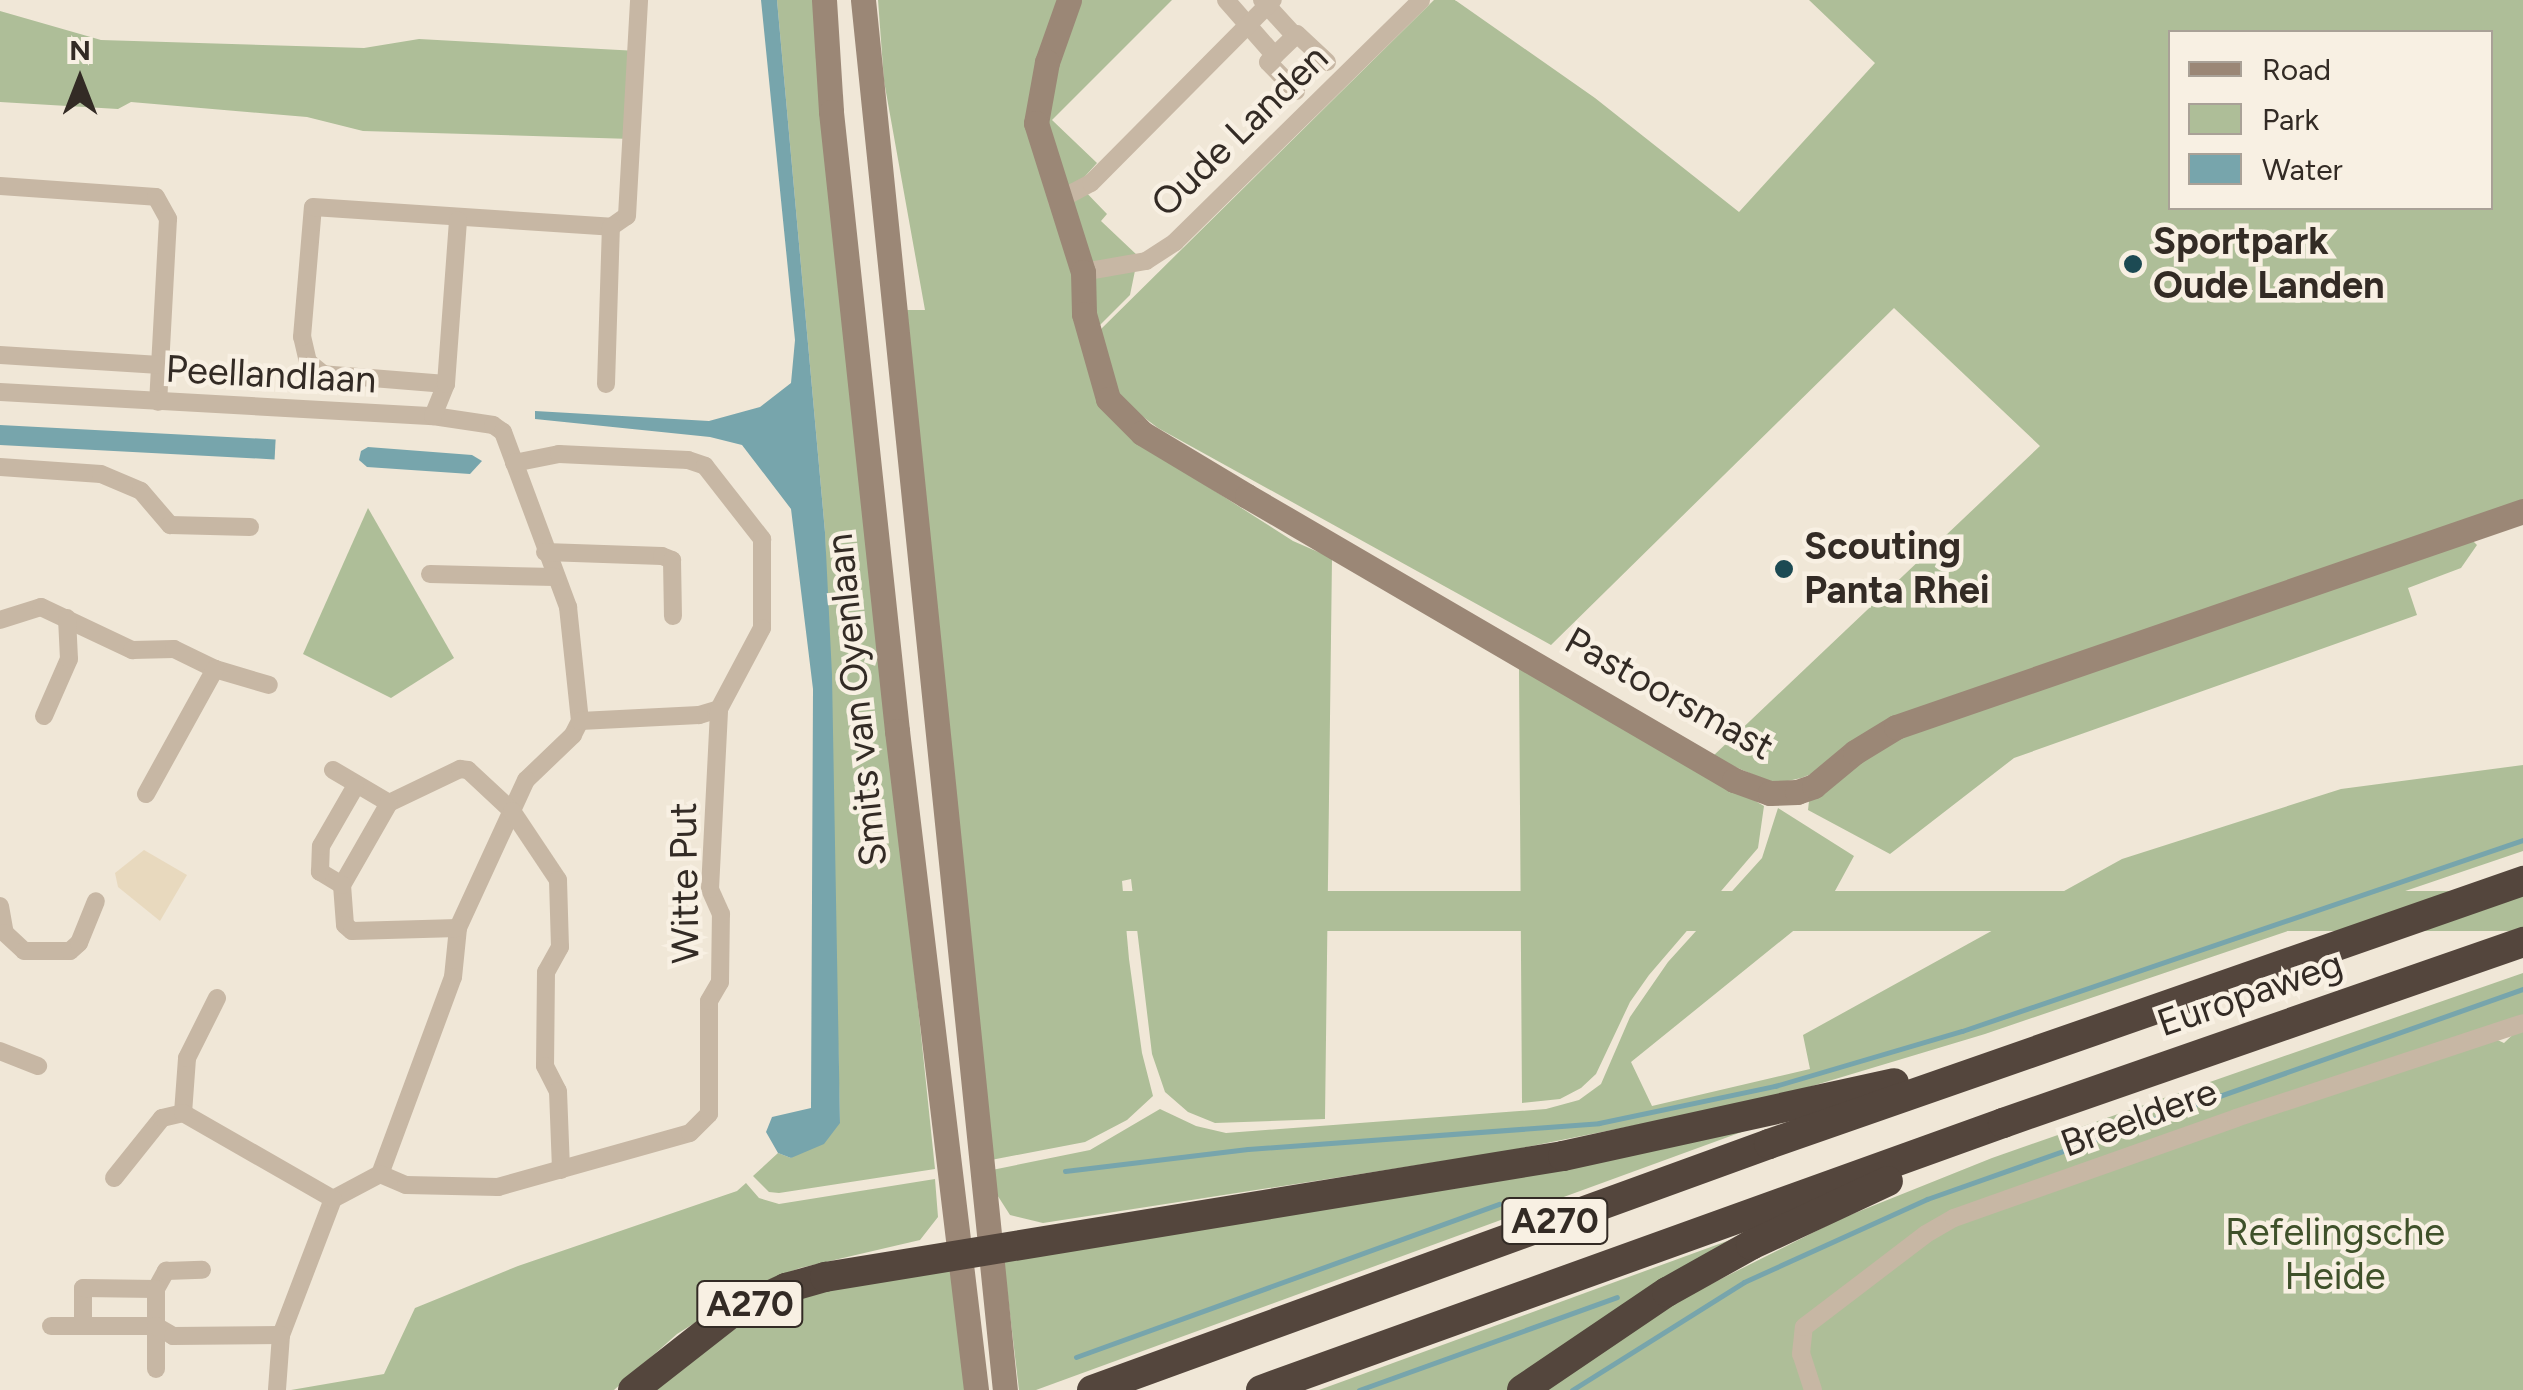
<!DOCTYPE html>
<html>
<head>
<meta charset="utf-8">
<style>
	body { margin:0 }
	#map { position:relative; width:2523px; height:1390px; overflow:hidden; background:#f0e7d7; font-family:Figtree,sans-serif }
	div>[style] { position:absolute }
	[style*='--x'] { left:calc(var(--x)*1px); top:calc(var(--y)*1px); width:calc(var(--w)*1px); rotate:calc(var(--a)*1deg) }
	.green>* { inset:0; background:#aebe98; transform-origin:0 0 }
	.plaza>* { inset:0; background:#e8d9be }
	.water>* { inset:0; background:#77a5ac; transform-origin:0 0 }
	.stream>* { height:5px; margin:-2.5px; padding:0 2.5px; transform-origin:2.5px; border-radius:2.5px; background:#77a5ac }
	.street>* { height:18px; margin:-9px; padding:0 9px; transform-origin:9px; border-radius:9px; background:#c7b7a4 }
	.secondary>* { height:25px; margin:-12.5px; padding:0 12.5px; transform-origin:12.5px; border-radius:12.5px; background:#9b8776 }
	.highway>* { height:30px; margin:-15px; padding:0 15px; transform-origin:15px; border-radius:15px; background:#54463d }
	.dots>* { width:28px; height:28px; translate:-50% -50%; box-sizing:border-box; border:5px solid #f8f0e3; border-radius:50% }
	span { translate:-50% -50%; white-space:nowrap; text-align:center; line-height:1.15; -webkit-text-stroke:9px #f8f0e3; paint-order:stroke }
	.shield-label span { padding:2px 8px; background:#f8f0e3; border:2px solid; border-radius:8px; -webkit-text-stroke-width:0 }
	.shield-label { font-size:35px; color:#332b25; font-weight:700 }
	.street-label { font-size:38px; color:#332b25 }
	.poi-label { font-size:38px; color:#332b25; font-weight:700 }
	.left { translate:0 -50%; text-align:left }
	.park-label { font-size:38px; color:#3f512a }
	.legend { position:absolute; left:2168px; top:30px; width:325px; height:180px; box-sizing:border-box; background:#f8f0e3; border:2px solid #a9a197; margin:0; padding:12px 18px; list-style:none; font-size:30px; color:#332b25 }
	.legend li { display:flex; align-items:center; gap:20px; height:50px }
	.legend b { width:50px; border:2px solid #a9a197 }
	.north { position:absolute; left:30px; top:30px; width:100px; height:100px; -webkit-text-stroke:8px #f8f0e3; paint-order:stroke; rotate:0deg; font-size:28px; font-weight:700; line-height:40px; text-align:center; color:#332b25 }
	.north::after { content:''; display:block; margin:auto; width:35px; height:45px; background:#332b25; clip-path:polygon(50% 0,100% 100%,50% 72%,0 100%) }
</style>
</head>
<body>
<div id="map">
	<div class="green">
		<i style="clip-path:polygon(777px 0,813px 0,935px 1169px,779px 1193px,769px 1192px,753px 1176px,778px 1153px,791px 1158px,840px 1122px,825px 532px)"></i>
		<i style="clip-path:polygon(878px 0,1172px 0,1052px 120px,1097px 163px,1078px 184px,1107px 214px,1101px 221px,1138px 256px,1130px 295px,1081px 344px,1132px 438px,1293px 541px,1332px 558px,1325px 1119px,1215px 1123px,1188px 1112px,1165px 1092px,1152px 1054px,1131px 879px,1122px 881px,1129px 959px,1142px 1053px,1153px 1096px,1127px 1120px,1085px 1142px,991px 1160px,907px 310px,925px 310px,884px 81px)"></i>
		<i style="clip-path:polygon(evenodd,1434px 0,1455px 0,1595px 98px,1739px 212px,1875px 63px,1809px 0,2523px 0,2523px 500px,1801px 778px,1775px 784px,1712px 757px,2040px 446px,1894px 308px,1551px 645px,1158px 428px,1118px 398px,1098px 332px,1434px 0,2170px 32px,2490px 32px,2490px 208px,2170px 208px,2170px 32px)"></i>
		<i style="clip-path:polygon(0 11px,101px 40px,364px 48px,419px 39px,638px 51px,632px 139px,363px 131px,307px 117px,131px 102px,118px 109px,0 102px)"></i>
		<i style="clip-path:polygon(368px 508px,454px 658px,391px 698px,303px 654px)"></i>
		<i style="clip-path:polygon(2468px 536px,2477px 545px,2461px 568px,2408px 588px,2417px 615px,2014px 758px,1890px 854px,1808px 810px,1809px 801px,1888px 739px)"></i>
		<i style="clip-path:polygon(1519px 664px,1764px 806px,1758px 848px,1649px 975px,1630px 1002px,1596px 1074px,1581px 1088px,1560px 1099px,1522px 1103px)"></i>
		<i style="clip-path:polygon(2523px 765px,2523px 851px,1985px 1034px,1772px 1098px,1502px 1152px,1043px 1223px,1010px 1215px,994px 1190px,992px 1170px,1090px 1150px,1160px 1109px,1196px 1126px,1226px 1133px,1546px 1109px,1579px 1100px,1601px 1084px,1630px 1017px,1668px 962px,1762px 858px,1778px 808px,1854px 856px,1829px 902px,1631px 1062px,1652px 1106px,1810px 1069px,1803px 1035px,2122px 859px,2341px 789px)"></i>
		<i style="left:2523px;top:891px;width:40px;height:1488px;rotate:90deg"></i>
		<i style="clip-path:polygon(2523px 973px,2523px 1015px,1965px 1219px,2491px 1037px,2504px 1043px,2523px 1025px,2523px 1390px,1547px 1390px,1615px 1340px,1697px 1291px,1840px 1219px,1992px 1158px)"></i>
		<i style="clip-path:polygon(1791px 1114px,1036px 1390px,1019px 1390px,1003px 1255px)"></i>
		<i style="clip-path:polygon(935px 1179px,938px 1217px,920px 1240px,800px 1268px,757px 1284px,677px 1334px,614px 1390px,291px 1390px,384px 1374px,415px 1308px,518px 1266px,737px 1191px,746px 1183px,759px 1198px,779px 1204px)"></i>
		<i style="clip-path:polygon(1782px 1221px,1511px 1390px,1319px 1390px)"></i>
		<i style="clip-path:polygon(950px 1264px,965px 1390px,649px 1390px,691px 1353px,792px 1296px)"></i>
	</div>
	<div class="plaza">
		<i style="clip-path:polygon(144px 850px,187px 875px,160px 921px,118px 887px,115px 873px)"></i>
	</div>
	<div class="water">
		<i style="clip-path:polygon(761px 0,777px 0,825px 532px,832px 675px,840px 1123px,824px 1144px,791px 1158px,778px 1153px,766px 1132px,772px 1117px,811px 1108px,813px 689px,791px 509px,742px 445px,710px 437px,535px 419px,535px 411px,709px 421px,760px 407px,791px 383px,795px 340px)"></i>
		<i style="left:0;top:425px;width:276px;height:20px;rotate:3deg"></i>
		<i style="clip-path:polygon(368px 447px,472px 455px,482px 461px,470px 474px,367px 467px,359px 460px,361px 451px)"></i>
	</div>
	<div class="stream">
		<i style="--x:1065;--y:1171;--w:184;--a:-6.9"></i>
		<i style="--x:1248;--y:1149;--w:352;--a:-4.2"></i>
		<i style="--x:1599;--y:1123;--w:180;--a:-11.9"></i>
		<i style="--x:1775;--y:1086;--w:195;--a:-16.4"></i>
		<i style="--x:1962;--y:1031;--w:593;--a:-18.8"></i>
		<i style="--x:1076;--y:1357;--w:450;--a:-19.9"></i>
		<i style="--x:1359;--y:1390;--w:274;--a:-19.8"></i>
		<i style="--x:1572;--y:1390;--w:203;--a:-32.1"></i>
		<i style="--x:1744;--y:1282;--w:201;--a:-24.4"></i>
		<i style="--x:1927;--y:1199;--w:632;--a:-19.41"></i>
	</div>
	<div class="street">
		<i style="--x:1226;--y:0;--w:74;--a:48.8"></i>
		<i style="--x:1262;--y:0;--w:49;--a:47.5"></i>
		<i style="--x:1296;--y:91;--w:40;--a:-134"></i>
		<i style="--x:1268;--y:62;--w:40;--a:-44"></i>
		<i style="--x:1297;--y:34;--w:41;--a:43"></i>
		<i style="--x:0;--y:186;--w:156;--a:4"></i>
		<i style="--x:156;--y:197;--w:25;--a:61"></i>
		<i style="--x:168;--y:219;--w:183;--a:93.1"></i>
		<i style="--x:1057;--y:201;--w:38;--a:-28"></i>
		<i style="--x:1091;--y:183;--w:258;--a:-45.2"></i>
		<i style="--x:1083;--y:272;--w:64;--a:-9.9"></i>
		<i style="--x:1146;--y:261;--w:35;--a:-33"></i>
		<i style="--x:1175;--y:242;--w:345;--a:-44.5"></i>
		<i style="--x:0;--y:355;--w:160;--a:3.6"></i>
		<i style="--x:446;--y:384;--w:123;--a:-175.4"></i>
		<i style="--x:323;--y:374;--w:19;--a:-141"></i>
		<i style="--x:308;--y:362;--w:26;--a:-103"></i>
		<i style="--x:302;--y:337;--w:130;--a:-85.2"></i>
		<i style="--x:313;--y:207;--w:299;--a:3.8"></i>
		<i style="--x:611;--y:227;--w:19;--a:-35"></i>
		<i style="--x:627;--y:216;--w:216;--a:-86.8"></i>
		<i style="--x:606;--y:384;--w:157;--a:-88.2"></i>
		<i style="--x:0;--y:392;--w:434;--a:3.2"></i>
		<i style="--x:433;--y:416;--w:61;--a:8.5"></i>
		<i style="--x:493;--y:425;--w:12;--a:35"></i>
		<i style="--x:503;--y:432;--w:187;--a:69.6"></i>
		<i style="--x:568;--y:607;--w:115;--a:84"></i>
		<i style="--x:580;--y:721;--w:16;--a:117"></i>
		<i style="--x:573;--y:735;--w:65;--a:136.2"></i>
		<i style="--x:526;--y:780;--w:163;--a:114.7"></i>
		<i style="--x:458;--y:928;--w:49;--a:95.8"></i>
		<i style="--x:453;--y:977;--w:210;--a:110.3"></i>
		<i style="--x:380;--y:1174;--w:53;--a:152"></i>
		<i style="--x:333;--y:1199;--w:146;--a:110.9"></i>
		<i style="--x:281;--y:1335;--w:55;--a:94.2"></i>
		<i style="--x:433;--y:416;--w:35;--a:-68"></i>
		<i style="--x:446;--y:384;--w:164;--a:-85.8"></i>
		<i style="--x:514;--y:463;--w:46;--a:-11.3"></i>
		<i style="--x:559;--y:454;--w:129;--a:2.7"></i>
		<i style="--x:688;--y:460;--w:18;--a:19"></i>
		<i style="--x:705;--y:466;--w:93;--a:52"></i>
		<i style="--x:762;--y:539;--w:89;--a:90"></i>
		<i style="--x:762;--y:628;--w:92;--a:118"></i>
		<i style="--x:719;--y:709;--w:21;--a:163"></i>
		<i style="--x:699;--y:715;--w:119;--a:177.1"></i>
		<i style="--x:0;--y:467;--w:101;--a:4"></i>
		<i style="--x:101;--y:474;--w:43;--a:23"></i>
		<i style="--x:141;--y:491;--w:45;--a:49.5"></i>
		<i style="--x:170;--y:525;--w:80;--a:1.4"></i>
		<i style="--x:545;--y:552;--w:117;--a:2"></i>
		<i style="--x:662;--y:556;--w:11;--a:22"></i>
		<i style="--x:672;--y:560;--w:56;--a:89"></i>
		<i style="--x:430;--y:574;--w:125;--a:1.4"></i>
		<i style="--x:0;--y:620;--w:43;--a:-17.6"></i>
		<i style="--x:41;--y:607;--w:101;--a:25.3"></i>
		<i style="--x:132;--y:650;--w:42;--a:-1.4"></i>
		<i style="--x:174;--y:649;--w:46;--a:26"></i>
		<i style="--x:215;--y:669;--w:56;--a:16.5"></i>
		<i style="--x:44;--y:716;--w:62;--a:-66.3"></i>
		<i style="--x:69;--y:659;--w:41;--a:-92.8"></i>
		<i style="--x:333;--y:770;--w:65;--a:30.5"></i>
		<i style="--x:389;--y:803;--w:79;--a:-25.6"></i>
		<i style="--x:460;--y:769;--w:8;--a:7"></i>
		<i style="--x:468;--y:770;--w:60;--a:43"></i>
		<i style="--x:512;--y:811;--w:83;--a:56.3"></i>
		<i style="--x:558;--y:880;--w:67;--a:88.3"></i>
		<i style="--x:560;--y:947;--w:29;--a:119"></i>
		<i style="--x:546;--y:972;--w:94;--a:90.6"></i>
		<i style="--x:545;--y:1066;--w:28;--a:63"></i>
		<i style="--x:558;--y:1091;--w:79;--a:87.8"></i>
		<i style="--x:146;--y:794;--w:143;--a:-61.1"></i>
		<i style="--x:389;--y:803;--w:95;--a:119.8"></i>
		<i style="--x:342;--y:885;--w:40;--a:85.7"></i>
		<i style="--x:345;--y:925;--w:9;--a:41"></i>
		<i style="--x:352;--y:931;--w:106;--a:-1.6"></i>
		<i style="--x:342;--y:885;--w:26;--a:-149"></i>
		<i style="--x:320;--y:872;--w:26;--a:-88"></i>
		<i style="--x:321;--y:846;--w:68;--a:-60"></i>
		<i style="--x:0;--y:906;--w:27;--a:80"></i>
		<i style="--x:5;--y:933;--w:26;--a:43"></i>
		<i style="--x:24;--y:951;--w:46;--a:0"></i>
		<i style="--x:70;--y:951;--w:12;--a:-42"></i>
		<i style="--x:79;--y:943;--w:45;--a:-68"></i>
		<i style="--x:0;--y:1051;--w:41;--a:21.5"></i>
		<i style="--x:183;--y:1113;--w:55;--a:-85.8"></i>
		<i style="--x:187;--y:1058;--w:67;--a:-63.4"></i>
		<i style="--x:380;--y:1174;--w:28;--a:23"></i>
		<i style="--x:406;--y:1185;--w:92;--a:1.2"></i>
		<i style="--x:498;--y:1187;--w:199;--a:-15.7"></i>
		<i style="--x:690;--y:1133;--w:27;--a:-45"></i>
		<i style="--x:709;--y:1114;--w:113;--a:-90"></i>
		<i style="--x:709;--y:1001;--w:22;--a:-60"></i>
		<i style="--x:720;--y:982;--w:68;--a:-89.2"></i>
		<i style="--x:721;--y:914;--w:27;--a:-114"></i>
		<i style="--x:710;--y:889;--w:180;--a:-87.1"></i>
		<i style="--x:114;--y:1178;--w:77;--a:-51.3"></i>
		<i style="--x:162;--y:1118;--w:22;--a:-13"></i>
		<i style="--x:183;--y:1113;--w:173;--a:29.8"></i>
		<i style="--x:156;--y:1289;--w:21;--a:-61"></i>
		<i style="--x:166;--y:1271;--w:36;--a:-2"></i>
		<i style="--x:83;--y:1325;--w:37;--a:-90"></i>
		<i style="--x:83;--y:1288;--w:73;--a:0.8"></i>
		<i style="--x:156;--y:1289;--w:80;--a:90"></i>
		<i style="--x:51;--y:1326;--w:105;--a:0"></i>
		<i style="--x:156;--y:1326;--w:20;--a:30"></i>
		<i style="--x:173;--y:1336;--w:108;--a:-0.5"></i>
		<i style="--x:1813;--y:1390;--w:38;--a:-108"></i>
		<i style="--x:1801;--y:1354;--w:27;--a:-84"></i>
		<i style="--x:1804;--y:1327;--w:153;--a:-37.3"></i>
		<i style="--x:1926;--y:1234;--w:32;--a:-30"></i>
		<i style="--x:1954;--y:1218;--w:299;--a:-19.5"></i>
		<i style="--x:2236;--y:1118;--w:302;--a:-18.3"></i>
	</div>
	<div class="secondary">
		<i style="--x:824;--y:0;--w:112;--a:86.4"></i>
		<i style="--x:831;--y:112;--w:623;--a:83.91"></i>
		<i style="--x:897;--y:731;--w:664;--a:83.16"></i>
		<i style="--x:863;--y:0;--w:1397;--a:84.17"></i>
		<i style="--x:1069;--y:0;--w:66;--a:109.5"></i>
		<i style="--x:1047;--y:62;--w:62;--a:100.2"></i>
		<i style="--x:1036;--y:123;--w:156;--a:72.5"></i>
		<i style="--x:1083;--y:272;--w:42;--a:88.6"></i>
		<i style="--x:1084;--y:314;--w:88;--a:74.2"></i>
		<i style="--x:1108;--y:399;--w:48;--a:45"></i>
		<i style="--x:1142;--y:433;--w:122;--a:31"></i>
		<i style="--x:1247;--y:496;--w:564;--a:30.25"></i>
		<i style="--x:1734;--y:780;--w:38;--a:20"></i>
		<i style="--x:1770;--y:793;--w:27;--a:-2"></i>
		<i style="--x:1797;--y:792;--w:18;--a:-19"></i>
		<i style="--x:1814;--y:786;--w:53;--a:-39.7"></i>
		<i style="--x:1855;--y:752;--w:48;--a:-31.4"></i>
		<i style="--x:1896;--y:727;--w:663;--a:-19.01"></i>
	</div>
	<div class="highway">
		<i style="--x:633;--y:1390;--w:123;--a:-38.1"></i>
		<i style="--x:730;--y:1314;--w:62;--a:-24.9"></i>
		<i style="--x:786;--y:1288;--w:41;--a:-15.8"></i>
		<i style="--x:825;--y:1277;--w:748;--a:-9.31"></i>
		<i style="--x:1563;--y:1156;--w:339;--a:-12.4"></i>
		<i style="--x:1092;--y:1390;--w:720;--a:-19.97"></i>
		<i style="--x:1769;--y:1144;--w:799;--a:-19.23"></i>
		<i style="--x:1261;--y:1390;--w:789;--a:-19.79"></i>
		<i style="--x:2003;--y:1123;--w:551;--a:-19.19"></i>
		<i style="--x:1522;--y:1390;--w:175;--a:-34.1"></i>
		<i style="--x:1667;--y:1292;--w:96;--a:-29.2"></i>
		<i style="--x:1751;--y:1245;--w:151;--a:-25"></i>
	</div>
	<div class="dots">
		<i style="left:2133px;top:264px;background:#1c4a53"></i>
		<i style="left:1784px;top:569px;background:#1c4a53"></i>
	</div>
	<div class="shield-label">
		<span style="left:1555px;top:1221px">A270</span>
		<span style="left:750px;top:1304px">A270</span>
	</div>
	<div class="street-label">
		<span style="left:1240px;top:131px;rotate:-44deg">Oude Landen</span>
		<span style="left:271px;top:375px;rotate:3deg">Peellandlaan</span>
		<span style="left:1669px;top:694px;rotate:29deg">Pastoorsmast</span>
		<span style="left:857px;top:700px;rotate:-96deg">Smits van Oyenlaan</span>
		<span style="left:685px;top:883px;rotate:-91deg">Witte Put</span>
		<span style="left:2250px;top:994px;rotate:-19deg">Europaweg</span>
		<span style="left:2139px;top:1118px;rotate:-20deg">Breeldere</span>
	</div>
	<div class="poi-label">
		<span class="left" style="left:2153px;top:264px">Sportpark<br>Oude Landen</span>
		<span class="left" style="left:1804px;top:569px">Scouting<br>Panta Rhei</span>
	</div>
	<div class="park-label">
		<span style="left:2335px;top:1255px">Refelingsche<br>Heide</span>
	</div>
	<ul class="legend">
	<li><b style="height:12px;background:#9b8776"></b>Road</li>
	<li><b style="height:28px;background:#aebe98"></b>Park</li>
	<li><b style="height:28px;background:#77a5ac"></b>Water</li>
	</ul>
	<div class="north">N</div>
</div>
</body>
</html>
